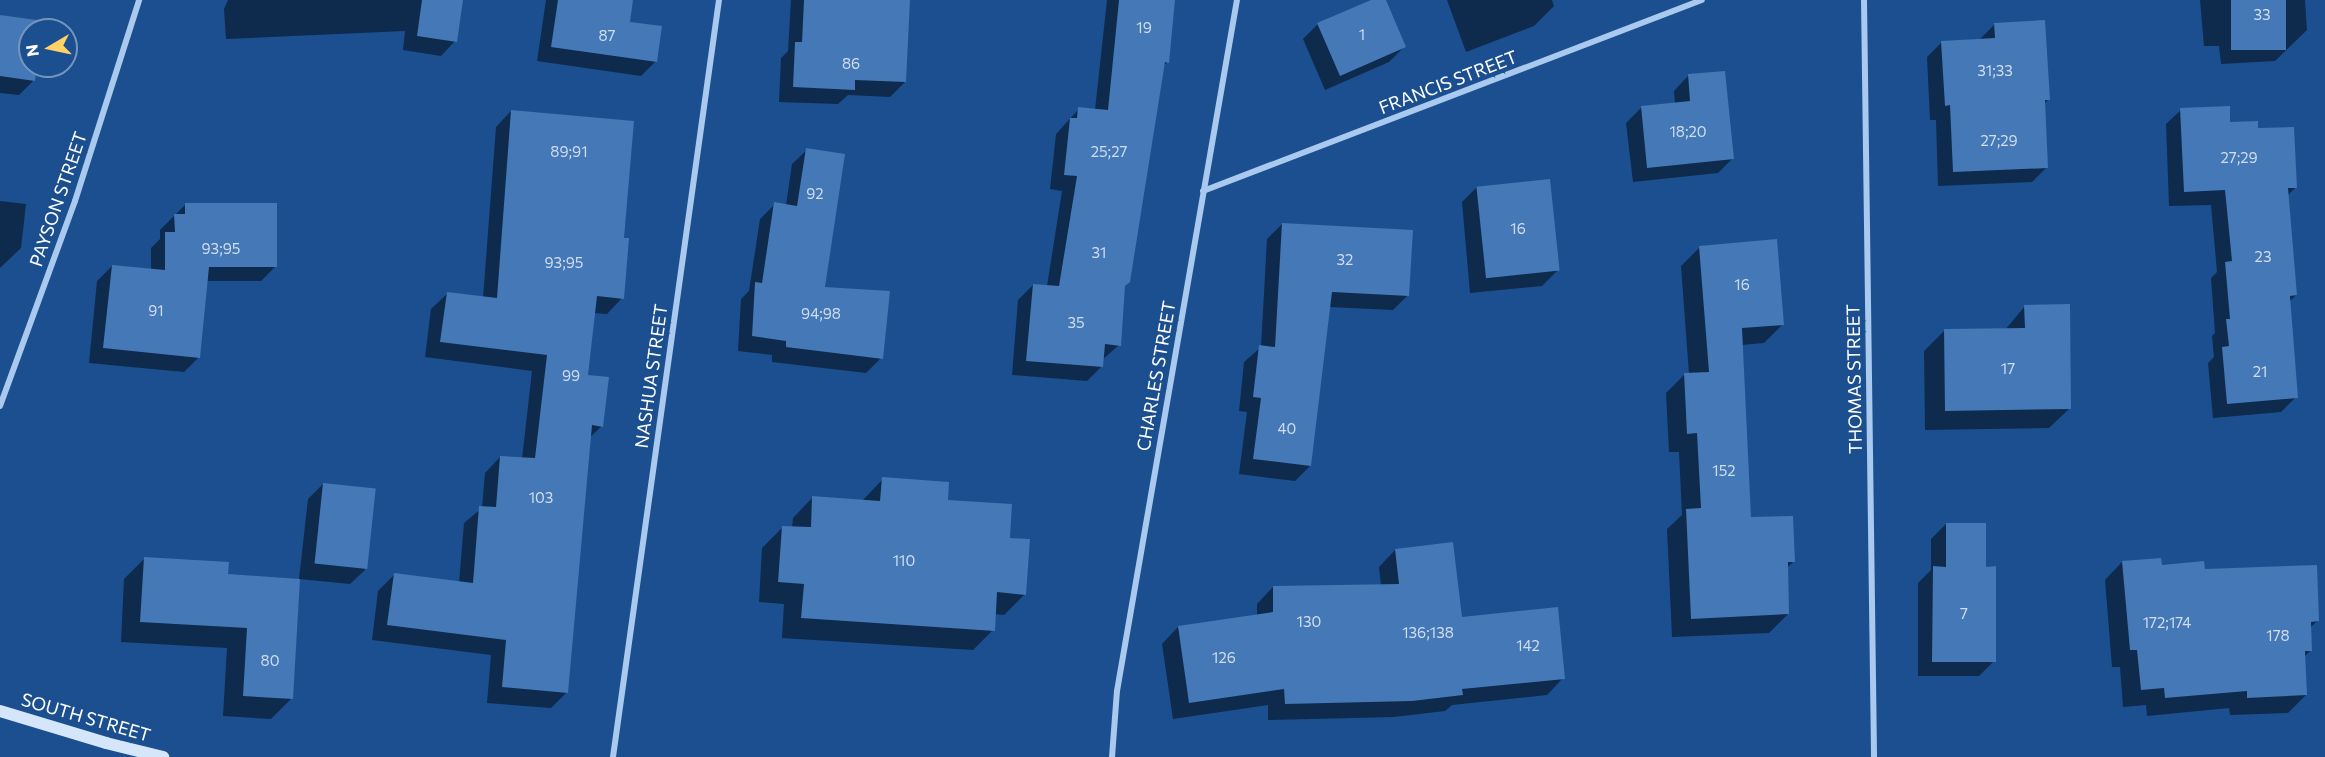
<!DOCTYPE html>
<html>
<head>
<meta charset="utf-8">
<style>
	body { margin:0 }
	#map { position:relative; width:2325px; height:757px; overflow:hidden; background:#1b4f8f; font-family:Commissioner,sans-serif }
	div>[style] { position:absolute }
	[style*='--x'] { left:calc(var(--x)*1px); top:calc(var(--y)*1px); width:calc(var(--w)*1px); rotate:calc(var(--a)*1deg) }
	.shadow>* { inset:0; background:#0007 }
	.building>* { inset:0; background:#4478b7; transform-origin:0 0 }
	.street>* { height:6px; margin:-3px; padding:0 3px; transform-origin:3px; border-radius:3px; background:#a9c9ee }
	.secondary>* { height:12px; margin:-6px; padding:0 6px; transform-origin:6px; border-radius:6px; background:#d6e6fa }
	span { translate:-50% -50%; white-space:nowrap; text-align:center; line-height:1.15; -webkit-text-stroke:4.5px #1b4f8f; paint-order:stroke }
	.number-label { font-size:15px; color:#d0dded }
	.number-label span { -webkit-text-stroke-width:0 }
	.street-label { font-size:18px; color:#fff }
	.north { position:absolute; left:18px; top:18px; width:60px; height:60px; box-sizing:border-box; background:#1b4f8f; border:2px solid #7695bc; border-radius:50%; rotate:261deg; font-size:16px; font-weight:700; line-height:24px; text-align:center; color:#fff }
	.north::after { content:''; display:block; margin:auto; width:21px; height:27px; background:#ffd166; clip-path:polygon(50% 0,100% 100%,50% 72%,0 100%) }
</style>
</head>
<body>
<div id="map">
	<div class="shadow">
		<i style="clip-path:polygon(228px 0,462px 0,455px 41px,441px 56px,403px 50px,405px 31px,226px 39px,224px 9px)"></i>
		<i style="clip-path:polygon(546px 0,631px 0,628px 23px,656px 61px,641px 76px,537px 61px)"></i>
		<i style="clip-path:polygon(791px 0,908px 0,905px 82px,890px 97px,848px 95px,838px 104px,779px 102px,781px 58px,788px 51px)"></i>
		<i style="clip-path:polygon(1107px 0,1174px 0,1167px 62px,1162px 67px,1124px 286px,1119px 345px,1102px 360px,1102px 366px,1087px 381px,1012px 375px,1018px 300px,1033px 285px,1047px 286px,1062px 191px,1050px 189px,1056px 134px,1079px 109px,1095px 110px)"></i>
		<i style="clip-path:polygon(1374px 0,1384px 0,1404px 47px,1389px 62px,1325px 90px,1303px 39px,1318px 24px)"></i>
		<i style="clip-path:polygon(1447px 0,1552px 0,1554px 6px,1534px 26px,1466px 52px)"></i>
		<i style="clip-path:polygon(2200px 0,2305px 0,2307px 30px,2275px 61px,2221px 64px,2219px 46px,2204px 46px)"></i>
		<i style="clip-path:polygon(0 16px,41px 30px,30px 30px,30px 66px,36px 66px,34px 80px,19px 95px,0 93px)"></i>
		<i style="clip-path:polygon(1995px 24px,2048px 100px,2044px 104px,2047px 167px,2032px 182px,1938px 186px,1936px 120px,1930px 120px,1927px 57px,1942px 42px,1980px 39px)"></i>
		<i style="clip-path:polygon(1688px 76px,1733px 158px,1718px 173px,1633px 182px,1626px 123px,1641px 108px,1675px 104px,1674px 91px)"></i>
		<i style="clip-path:polygon(2181px 110px,2257px 130px,2296px 187px,2287px 196px,2296px 295px,2289px 302px,2296px 397px,2281px 412px,2213px 418px,2208px 363px,2214px 357px,2212px 336px,2215px 333px,2211px 278px,2217px 272px,2211px 205px,2169px 206px,2166px 124px)"></i>
		<i style="clip-path:polygon(511px 111px,622px 239px,622px 298px,607px 314px,593px 313px,586px 376px,602px 426px,589px 438px,567px 692px,551px 708px,487px 703px,491px 655px,372px 640px,378px 591px,394px 575px,459px 583px,464px 523px,482px 508px,485px 473px,500px 457px,522px 459px,532px 371px,425px 357px,431px 309px,447px 294px,483px 298px,496px 127px)"></i>
		<i style="clip-path:polygon(807px 150px,824px 288px,881px 358px,866px 373px,772px 362px,772px 355px,738px 351px,741px 299px,749px 291px,760px 219px,775px 204px,786px 205px,792px 164px)"></i>
		<i style="clip-path:polygon(1477px 187px,1557px 271px,1542px 286px,1470px 293px,1462px 202px)"></i>
		<i style="clip-path:polygon(0 201px,26px 204px,21px 248px,0 268px)"></i>
		<i style="clip-path:polygon(186px 204px,276px 266px,261px 281px,206px 281px,199px 357px,184px 372px,89px 363px,97px 281px,112px 266px,151px 270px,151px 248px,160px 239px,160px 230px)"></i>
		<i style="clip-path:polygon(1282px 224px,1408px 295px,1393px 310px,1329px 307px,1310px 466px,1295px 481px,1239px 474px,1247px 412px,1239px 411px,1244px 362px,1261px 347px,1267px 239px)"></i>
		<i style="clip-path:polygon(1700px 247px,1783px 324px,1764px 343px,1741px 345px,1750px 519px,1794px 561px,1786px 569px,1788px 614px,1769px 633px,1672px 637px,1667px 529px,1682px 515px,1679px 452px,1669px 452px,1666px 393px,1685px 374px,1689px 374px,1681px 266px)"></i>
		<i style="clip-path:polygon(2025px 306px,2070px 408px,2049px 428px,1925px 430px,1924px 351px,1944px 331px,2005px 330px)"></i>
		<i style="clip-path:polygon(883px 479px,946px 501px,1008px 539px,1025px 594px,1004px 615px,994px 614px,993px 630px,973px 650px,782px 638px,784px 604px,759px 602px,762px 548px,783px 527px,792px 528px,793px 518px,813px 497px,862px 501px)"></i>
		<i style="clip-path:polygon(323px 484px,365px 570px,350px 584px,299px 579px,308px 499px)"></i>
		<i style="clip-path:polygon(1946px 524px,1984px 568px,1994px 661px,1979px 676px,1918px 676px,1918px 583px,1931px 570px,1931px 539px)"></i>
		<i style="clip-path:polygon(1395px 550px,1460px 618px,1563px 678px,1547px 695px,1452px 705px,1445px 711px,1394px 717px,1268px 720px,1268px 705px,1173px 719px,1162px 644px,1178px 627px,1257px 616px,1257px 604px,1273px 587px,1381px 586px,1379px 567px)"></i>
		<i style="clip-path:polygon(144px 559px,227px 575px,291px 699px,271px 719px,223px 716px,227px 648px,121px 642px,124px 579px)"></i>
		<i style="clip-path:polygon(2122px 562px,2204px 571px,2317px 621px,2310px 628px,2311px 650px,2304px 657px,2306px 695px,2288px 713px,2230px 715px,2229px 708px,2147px 716px,2146px 705px,2123px 707px,2120px 667px,2112px 667px,2105px 580px)"></i>
	</div>
	<div class="building">
		<i style="clip-path:polygon(422px 0,463px 0,457px 42px,417px 36px)"></i>
		<i style="clip-path:polygon(558px 0,633px 0,630px 22px,662px 26px,657px 62px,551px 47px)"></i>
		<i style="clip-path:polygon(804px 0,910px 0,906px 82px,855px 80px,855px 90px,793px 87px,795px 42px,802px 42px)"></i>
		<i style="clip-path:polygon(1119px 0,1175px 0,1169px 63px,1165px 62px,1130px 282px,1125px 286px,1121px 346px,1105px 344px,1103px 367px,1026px 361px,1033px 284px,1059px 286px,1077px 176px,1064px 175px,1070px 118px,1077px 118px,1078px 107px,1108px 110px)"></i>
		<i style="clip-path:polygon(1371px 0,1386px 0,1406px 47px,1340px 76px,1317px 23px)"></i>
		<i style="left:2231px;top:0;width:55px;height:50px"></i>
		<i style="clip-path:polygon(0 15px,44px 21px,42px 30px,30px 30px,30px 66px,37px 66px,35px 81px,0 76px)"></i>
		<i style="clip-path:polygon(2045px 20px,2050px 100px,2045px 100px,2048px 168px,1953px 172px,1950px 105px,1945px 106px,1941px 41px,1995px 38px,1994px 23px)"></i>
		<i style="clip-path:polygon(1725px 71px,1734px 159px,1647px 168px,1641px 106px,1690px 101px,1688px 74px)"></i>
		<i style="clip-path:polygon(2230px 106px,2230px 122px,2258px 121px,2258px 128px,2294px 127px,2297px 188px,2288px 188px,2297px 295px,2290px 296px,2298px 398px,2227px 404px,2222px 347px,2229px 346px,2226px 319px,2230px 319px,2225px 262px,2232px 261px,2225px 190px,2184px 192px,2180px 108px)"></i>
		<i style="clip-path:polygon(511px 110px,634px 121px,624px 238px,629px 238px,624px 299px,597px 296px,588px 375px,609px 377px,603px 427px,592px 425px,568px 693px,502px 687px,506px 640px,387px 625px,394px 573px,473px 583px,479px 506px,496px 507px,500px 456px,535px 458px,547px 355px,440px 342px,447px 292px,497px 298px)"></i>
		<i style="clip-path:polygon(806px 148px,845px 154px,825px 287px,890px 291px,883px 359px,786px 347px,786px 341px,752px 336px,755px 282px,762px 283px,774px 202px,797px 206px)"></i>
		<i style="left:1550px;top:179px;width:92px;height:74px;rotate:84deg"></i>
		<i style="clip-path:polygon(185px 203px,277px 203px,277px 267px,209px 267px,200px 358px,103px 348px,112px 265px,165px 270px,165px 232px,175px 232px,174px 214px,185px 214px)"></i>
		<i style="clip-path:polygon(1282px 223px,1413px 230px,1409px 296px,1332px 292px,1311px 466px,1253px 459px,1261px 398px,1253px 397px,1259px 345px,1275px 347px)"></i>
		<i style="clip-path:polygon(1777px 239px,1784px 325px,1742px 328px,1751px 517px,1793px 516px,1795px 562px,1788px 562px,1789px 614px,1691px 619px,1686px 509px,1701px 508px,1697px 433px,1687px 434px,1684px 373px,1709px 372px,1699px 246px)"></i>
		<i style="clip-path:polygon(2070px 304px,2071px 409px,1945px 411px,1944px 329px,2025px 328px,2024px 305px)"></i>
		<i style="clip-path:polygon(882px 477px,949px 482px,948px 500px,1012px 504px,1010px 538px,1030px 539px,1026px 595px,997px 592px,995px 631px,801px 618px,804px 584px,778px 582px,782px 526px,811px 527px,812px 496px,880px 501px)"></i>
		<i style="left:323px;top:483px;width:53px;height:81px;rotate:6deg"></i>
		<i style="clip-path:polygon(1946px 523px,1986px 523px,1986px 567px,1996px 566px,1996px 662px,1932px 662px,1933px 566px,1946px 567px)"></i>
		<i style="clip-path:polygon(1453px 542px,1462px 617px,1558px 607px,1565px 679px,1462px 689px,1463px 695px,1412px 701px,1285px 704px,1284px 689px,1189px 703px,1178px 626px,1273px 612px,1273px 586px,1399px 584px,1395px 549px)"></i>
		<i style="clip-path:polygon(144px 557px,229px 562px,228px 574px,300px 579px,293px 699px,243px 696px,247px 628px,140px 622px)"></i>
		<i style="clip-path:polygon(2161px 558px,2162px 565px,2204px 561px,2205px 569px,2317px 565px,2319px 621px,2311px 622px,2312px 651px,2305px 651px,2307px 695px,2247px 698px,2247px 691px,2165px 698px,2164px 688px,2141px 690px,2137px 650px,2130px 650px,2122px 561px)"></i>
	</div>
	<div class="street">
		<i style="--x:1864;--y:0;--w:757;--a:89.24"></i>
		<i style="--x:1203;--y:191;--w:534;--a:-20.95"></i>
		<i style="--x:0;--y:406;--w:218;--a:-69.9"></i>
		<i style="--x:75;--y:201;--w:211;--a:-72.3"></i>
		<i style="--x:613;--y:757;--w:764;--a:-82.03"></i>
		<i style="--x:1112;--y:757;--w:66;--a:-85.7"></i>
		<i style="--x:1117;--y:691;--w:701;--a:-80.15"></i>
	</div>
	<div class="secondary">
		<i style="--x:0;--y:711;--w:111;--a:16.8"></i>
		<i style="--x:106;--y:743;--w:59;--a:13.8"></i>
	</div>
	<div class="number-label">
		<span style="left:2262px;top:15px">33</span>
		<span style="left:1144px;top:28px">19</span>
		<span style="left:1362px;top:35px">1</span>
		<span style="left:607px;top:36px">87</span>
		<span style="left:851px;top:64px">86</span>
		<span style="left:1995px;top:71px">31;33</span>
		<span style="left:1688px;top:132px">18;20</span>
		<span style="left:1999px;top:141px">27;29</span>
		<span style="left:569px;top:152px">89;91</span>
		<span style="left:1109px;top:152px">25;27</span>
		<span style="left:2239px;top:158px">27;29</span>
		<span style="left:815px;top:194px">92</span>
		<span style="left:1518px;top:229px">16</span>
		<span style="left:221px;top:249px">93;95</span>
		<span style="left:1099px;top:253px">31</span>
		<span style="left:2263px;top:257px">23</span>
		<span style="left:1345px;top:260px">32</span>
		<span style="left:564px;top:263px">93;95</span>
		<span style="left:1742px;top:285px">16</span>
		<span style="left:156px;top:311px">91</span>
		<span style="left:821px;top:314px">94;98</span>
		<span style="left:1076px;top:323px">35</span>
		<span style="left:2008px;top:369px">17</span>
		<span style="left:2260px;top:372px">21</span>
		<span style="left:571px;top:376px">99</span>
		<span style="left:1287px;top:429px">40</span>
		<span style="left:1724px;top:471px">152</span>
		<span style="left:541px;top:498px">103</span>
		<span style="left:904px;top:561px">110</span>
		<span style="left:1964px;top:614px">7</span>
		<span style="left:1309px;top:622px">130</span>
		<span style="left:2167px;top:623px">172;174</span>
		<span style="left:1428px;top:633px">136;138</span>
		<span style="left:2278px;top:636px">178</span>
		<span style="left:1528px;top:646px">142</span>
		<span style="left:1224px;top:658px">126</span>
		<span style="left:270px;top:661px">80</span>
	</div>
	<div class="street-label">
		<span style="left:1448px;top:82px;rotate:-21deg">FRANCIS STREET</span>
		<span style="left:58px;top:199px;rotate:-71deg">PAYSON STREET</span>
		<span style="left:651px;top:376px;rotate:-82deg">NASHUA STREET</span>
		<span style="left:1156px;top:376px;rotate:-80deg">CHARLES STREET</span>
		<span style="left:1854px;top:379px;rotate:-91deg">THOMAS STREET</span>
		<span style="left:86px;top:717px;rotate:16deg">SOUTH STREET</span>
	</div>
	<div class="north">N</div>
</div>
</body>
</html>
